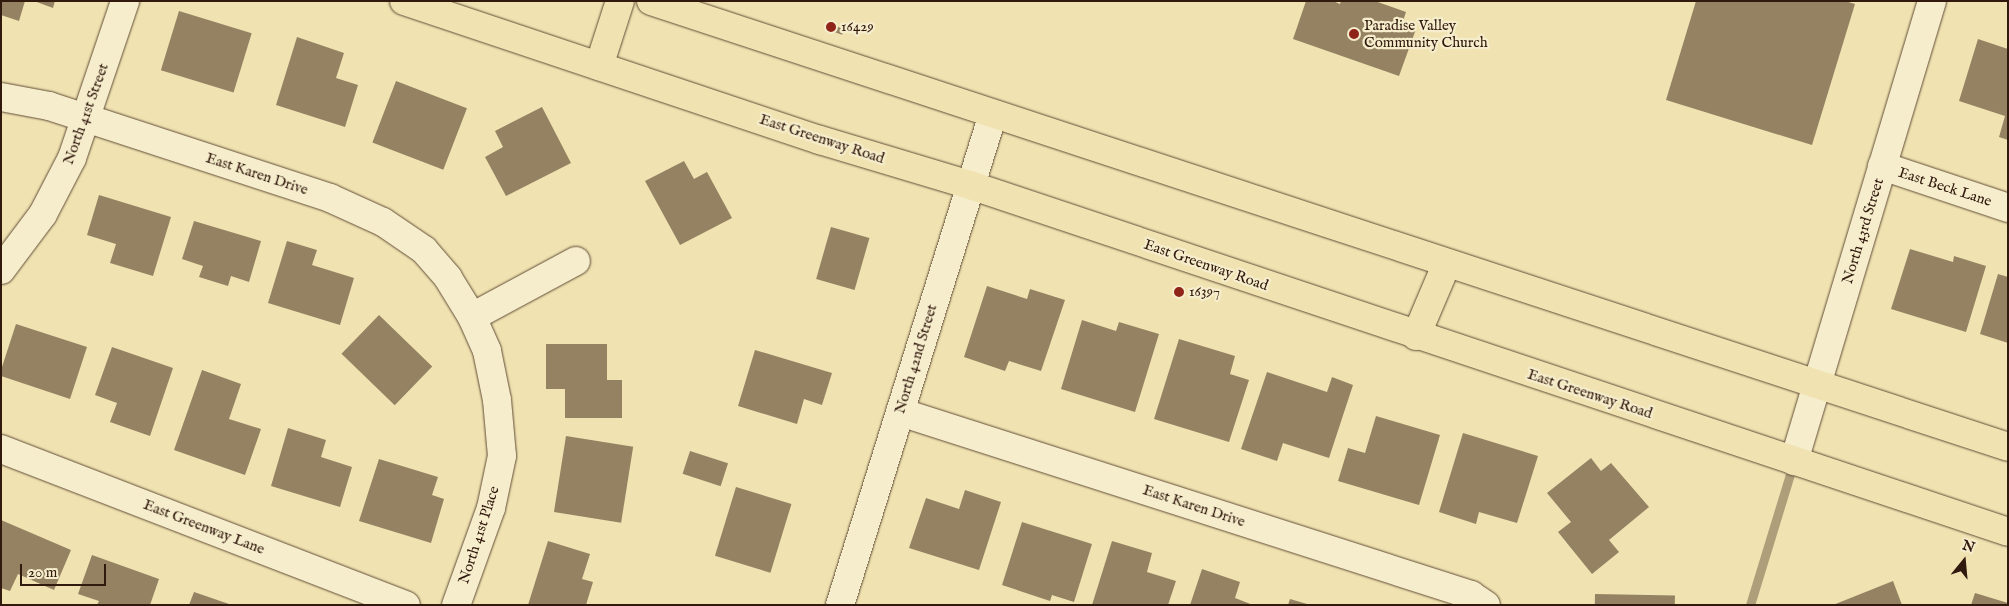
<!DOCTYPE html>
<html>
<head>
<meta charset="utf-8">
<style>
	body { margin:0 }
	#map { position:relative; width:2009px; height:606px; overflow:hidden; background:#f0e3b1; font-family:"IM FELL English",serif }
	div>[style] { position:absolute }
	[style*='--x'] { left:calc(var(--x)*1px); top:calc(var(--y)*1px); width:calc(var(--w)*1px); rotate:calc(var(--a)*1deg) }
	.stream>* { height:9px; margin:-4.5px; padding:0 4.5px; transform-origin:4.5px; border-radius:4.5px; background:#af9e7a }
	.building>* { inset:0; background:#958263; transform-origin:0 0 }
	.roads { filter:drop-shadow(0 0 1px #624c37) drop-shadow(0 0 1px #624c37) }
	.minor>* { height:28px; margin:-14px; padding:0 14px; transform-origin:14px; border-radius:14px; background:#f5edcc }
	.major>* { height:28px; margin:-14px; padding:0 14px; transform-origin:14px; border-radius:14px; background:#f0e3b1 }
	.dots>* { width:14px; height:14px; translate:-50% -50%; box-sizing:border-box; border:2px solid #f5edcc; border-radius:50% }
	span { translate:-50% -50%; white-space:nowrap; text-align:center; line-height:1.15; -webkit-text-stroke:4.5px #f5edcc; paint-order:stroke }
	.poi-label { font-size:15px; color:#32190e }
	.left { translate:0 -50%; text-align:left }
	.street-label { font-size:15px; color:#32190e }
	.frame { position:absolute; inset:0; border:2px solid #32190e; pointer-events:none }
	.north { position:absolute; left:1939px; top:536px; width:50px; height:50px; -webkit-text-stroke:4px #f5edcc; paint-order:stroke; rotate:17deg; font-size:14px; font-weight:700; line-height:20px; text-align:center; color:#32190e }
	.north::after { content:''; display:block; margin:auto; width:18px; height:22px; background:#32190e; clip-path:polygon(50% 0,100% 100%,50% 72%,0 100%) }
	.scale { position:absolute; left:20px; top:564px; width:86px; height:22px; box-sizing:border-box; border:2px solid #32190e; border-top:0; padding-left:6px; font-size:15px; line-height:18px; white-space:nowrap; color:#32190e; -webkit-text-stroke:4px #f5edcc; paint-order:stroke }
</style>
</head>
<body>
<div id="map">
	<div class="stream">
		<i style="--x:1750;--y:605;--w:147;--a:-73"></i>
	</div>
	<div class="building">
		<i style="clip-path:polygon(1px 1px,25px 1px,19px 21px,1px 15px)"></i>
		<i style="clip-path:polygon(34px 1px,55px 1px,53px 8px)"></i>
		<i style="clip-path:polygon(1306px 1px,1333px 1px,1340px 4px,1341px 1px,1375px 1px,1406px 12px,1402px 24px,1416px 29px,1399px 76px,1293px 39px)"></i>
		<i style="clip-path:polygon(1696px 1px,1845px 1px,1855px 4px,1812px 145px,1666px 100px)"></i>
		<i style="left:179px;top:11px;width:76px;height:62px;rotate:17deg"></i>
		<i style="left:830px;top:24px;width:15px;height:6px;rotate:20deg"></i>
		<i style="clip-path:polygon(297px 37px,344px 53px,336px 78px,358px 85px,345px 127px,276px 105px)"></i>
		<i style="clip-path:polygon(1978px 39px,2008px 49px,2008px 140px,1999px 137px,2005px 116px,1959px 101px)"></i>
		<i style="left:396px;top:81px;width:76px;height:66px;rotate:21deg"></i>
		<i style="clip-path:polygon(542px 107px,571px 163px,506px 196px,485px 157px,503px 147px,495px 131px)"></i>
		<i style="clip-path:polygon(684px 161px,694px 179px,707px 172px,732px 218px,680px 245px,645px 181px)"></i>
		<i style="clip-path:polygon(99px 195px,171px 217px,153px 276px,110px 263px,116px 244px,87px 235px)"></i>
		<i style="clip-path:polygon(194px 221px,261px 241px,249px 282px,231px 276px,228px 286px,199px 277px,203px 266px,182px 259px)"></i>
		<i style="left:831px;top:227px;width:40px;height:54px;rotate:16deg"></i>
		<i style="clip-path:polygon(287px 241px,317px 250px,312px 265px,354px 278px,340px 325px,268px 303px)"></i>
		<i style="clip-path:polygon(1910px 249px,1953px 262px,1954px 256px,1986px 266px,1966px 332px,1891px 309px)"></i>
		<i style="clip-path:polygon(1998px 274px,2008px 277px,2008px 343px,1980px 334px)"></i>
		<i style="clip-path:polygon(987px 286px,1027px 299px,1030px 289px,1065px 300px,1041px 371px,1009px 361px,1005px 371px,964px 357px)"></i>
		<i style="left:379px;top:315px;width:74px;height:54px;rotate:44deg"></i>
		<i style="clip-path:polygon(1082px 320px,1116px 331px,1119px 322px,1159px 334px,1135px 412px,1061px 389px)"></i>
		<i style="clip-path:polygon(16px 324px,87px 347px,70px 399px,1px 376px,1px 370px)"></i>
		<i style="clip-path:polygon(1179px 339px,1235px 356px,1230px 374px,1249px 380px,1229px 442px,1154px 419px)"></i>
		<i style="clip-path:polygon(546px 344px,607px 344px,607px 380px,622px 380px,622px 418px,565px 418px,565px 389px,546px 389px)"></i>
		<i style="clip-path:polygon(112px 347px,173px 368px,150px 436px,110px 422px,117px 403px,95px 395px)"></i>
		<i style="clip-path:polygon(755px 350px,832px 373px,822px 405px,804px 399px,797px 424px,738px 406px)"></i>
		<i style="clip-path:polygon(202px 370px,241px 384px,229px 419px,261px 429px,245px 475px,174px 450px)"></i>
		<i style="clip-path:polygon(1267px 372px,1327px 392px,1332px 377px,1353px 385px,1329px 458px,1283px 443px,1277px 461px,1241px 449px)"></i>
		<i style="clip-path:polygon(1376px 416px,1440px 435px,1419px 505px,1338px 481px,1348px 448px,1365px 453px)"></i>
		<i style="clip-path:polygon(288px 428px,326px 440px,321px 457px,352px 467px,340px 507px,271px 486px)"></i>
		<i style="clip-path:polygon(1463px 433px,1538px 456px,1517px 523px,1479px 512px,1476px 524px,1439px 512px)"></i>
		<i style="left:566px;top:436px;width:68px;height:77px;rotate:9deg"></i>
		<i style="left:690px;top:451px;width:40px;height:24px;rotate:18deg"></i>
		<i style="clip-path:polygon(1591px 458px,1601px 471px,1611px 463px,1649px 507px,1609px 540px,1619px 552px,1592px 574px,1558px 532px,1571px 522px,1547px 493px)"></i>
		<i style="clip-path:polygon(379px 459px,438px 477px,432px 495px,444px 499px,431px 543px,359px 521px)"></i>
		<i style="left:736px;top:487px;width:58px;height:72px;rotate:17deg"></i>
		<i style="clip-path:polygon(965px 490px,1001px 502px,979px 570px,909px 548px,926px 498px,959px 509px)"></i>
		<i style="clip-path:polygon(1px 520px,71px 550px,54px 590px,18px 574px,10px 591px,1px 588px)"></i>
		<i style="clip-path:polygon(1022px 522px,1092px 544px,1074px 602px,1052px 595px,1050px 601px,1002px 585px)"></i>
		<i style="clip-path:polygon(548px 541px,590px 554px,582px 579px,593px 582px,586px 605px,528px 605px)"></i>
		<i style="clip-path:polygon(1112px 541px,1152px 553px,1147px 572px,1176px 581px,1168px 605px,1092px 605px)"></i>
		<i style="clip-path:polygon(92px 555px,159px 579px,150px 605px,97px 605px,99px 601px,78px 594px)"></i>
		<i style="clip-path:polygon(1202px 569px,1240px 582px,1235px 598px,1253px 605px,1190px 605px)"></i>
		<i style="clip-path:polygon(1893px 581px,1902px 605px,1833px 605px)"></i>
		<i style="clip-path:polygon(194px 592px,229px 604px,229px 605px,189px 605px)"></i>
		<i style="clip-path:polygon(1975px 593px,2008px 603px,2008px 605px,1971px 605px)"></i>
		<i style="left:1595px;top:594px;width:80px;height:11px;rotate:1deg"></i>
		<i style="clip-path:polygon(1290px 599px,1307px 604px,1307px 605px,1288px 605px)"></i>
	</div>
	<div class="roads">
		<div class="minor">
			<i style="--x:1;--y:97;--w:49;--a:10.6"></i>
			<i style="--x:49;--y:106;--w:296;--a:18.1"></i>
			<i style="--x:330;--y:198;--w:58;--a:24.4"></i>
			<i style="--x:383;--y:222;--w:50;--a:34.3"></i>
			<i style="--x:424;--y:250;--w:37;--a:49"></i>
			<i style="--x:448;--y:278;--w:46;--a:58.4"></i>
			<i style="--x:472;--y:317;--w:37;--a:66"></i>
			<i style="--x:487;--y:351;--w:50;--a:78.5"></i>
			<i style="--x:497;--y:400;--w:56;--a:84.9"></i>
			<i style="--x:502;--y:456;--w:53;--a:101.9"></i>
			<i style="--x:491;--y:508;--w:103;--a:109.8"></i>
			<i style="--x:1882;--y:166;--w:133;--a:18.4"></i>
			<i style="--x:1;--y:270;--w:70;--a:-53.1"></i>
			<i style="--x:43;--y:214;--w:63;--a:-62.6"></i>
			<i style="--x:72;--y:158;--w:166;--a:-71.3"></i>
			<i style="--x:472;--y:317;--w:118;--a:-28.3"></i>
			<i style="--x:900;--y:412;--w:600;--a:17.77"></i>
			<i style="--x:1471;--y:595;--w:18;--a:34"></i>
			<i style="--x:1;--y:449;--w:434;--a:21.1"></i>
			<i style="--x:1794;--y:461;--w:480;--a:-73.3"></i>
			<i style="--x:840;--y:605;--w:514;--a:-72.69"></i>
		</div>
		<div class="major">
			<i style="--x:404;--y:1;--w:439;--a:18.5"></i>
			<i style="--x:820;--y:140;--w:157;--a:16.7"></i>
			<i style="--x:970;--y:185;--w:1094;--a:18.48"></i>
			<i style="--x:651;--y:1;--w:1428;--a:18.19"></i>
			<i style="--x:599;--y:66;--w:68;--a:-72.1"></i>
			<i style="--x:1416;--y:336;--w:79;--a:-67"></i>
		</div>
	</div>
	<div class="dots">
		<i style="left:831px;top:27px;background:#8f2418"></i>
		<i style="left:1354px;top:34px;background:#8f2418"></i>
		<i style="left:1179px;top:292px;background:#8f2418"></i>
	</div>
	<div class="poi-label">
		<span class="left" style="left:1364px;top:34px">Paradise Valley<br>Community Church</span>
		<span class="left" style="left:841px;top:27px">16429</span>
		<span class="left" style="left:1189px;top:292px">16397</span>
	</div>
	<div class="street-label">
		<span style="left:86px;top:114px;rotate:-70deg">North 41st Street</span>
		<span style="left:822px;top:139px;rotate:18deg">East Greenway Road</span>
		<span style="left:257px;top:174px;rotate:18deg">East Karen Drive</span>
		<span style="left:1945px;top:187px;rotate:18deg">East Beck Lane</span>
		<span style="left:1863px;top:231px;rotate:-73deg">North 43rd Street</span>
		<span style="left:1206px;top:265px;rotate:19deg">East Greenway Road</span>
		<span style="left:916px;top:359px;rotate:-73deg">North 42nd Street</span>
		<span style="left:1590px;top:394px;rotate:18deg">East Greenway Road</span>
		<span style="left:1194px;top:506px;rotate:18deg">East Karen Drive</span>
		<span style="left:204px;top:527px;rotate:21deg">East Greenway Lane</span>
		<span style="left:479px;top:535px;rotate:-72deg">North 41st Place</span>
	</div>
	<div class="frame"></div>
	<div class="north">N</div>
	<div class="scale">20 m</div>
</div>
</body>
</html>
